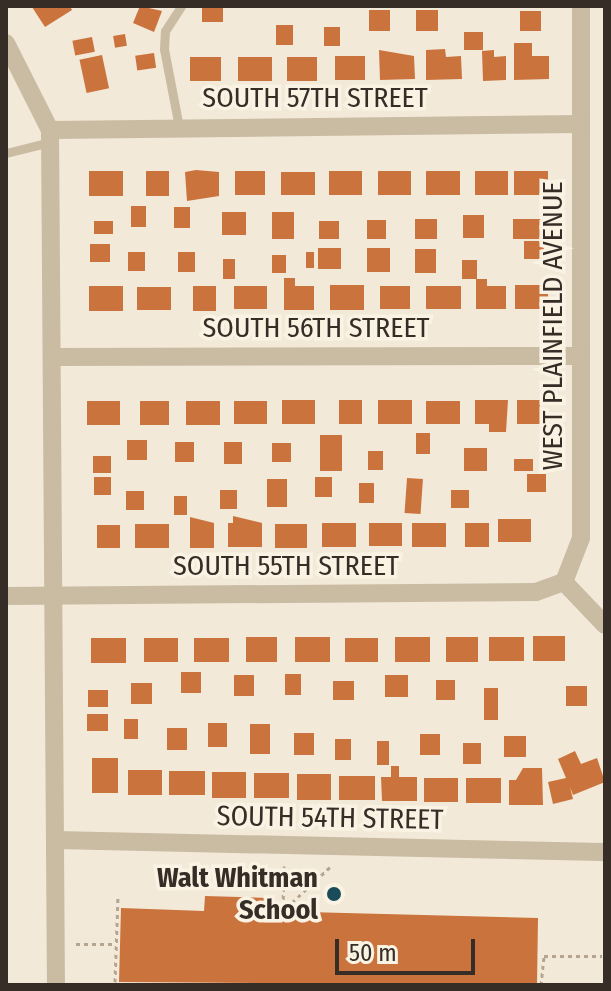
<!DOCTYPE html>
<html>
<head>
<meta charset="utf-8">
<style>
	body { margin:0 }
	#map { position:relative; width:611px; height:991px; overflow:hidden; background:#f2e9d8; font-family:"Fira Sans Condensed",sans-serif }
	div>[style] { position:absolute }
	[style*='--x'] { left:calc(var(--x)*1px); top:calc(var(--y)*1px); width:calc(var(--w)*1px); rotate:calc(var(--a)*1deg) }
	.building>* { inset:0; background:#cb733d; transform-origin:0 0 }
	.path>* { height:3px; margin-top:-1.5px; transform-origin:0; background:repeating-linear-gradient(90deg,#b6a58e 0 4px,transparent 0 8px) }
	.service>* { height:9px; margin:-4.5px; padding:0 4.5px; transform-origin:4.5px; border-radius:4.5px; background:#cabba3 }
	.minor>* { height:18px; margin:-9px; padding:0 9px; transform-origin:9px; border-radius:9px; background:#cabba3 }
	.dots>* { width:22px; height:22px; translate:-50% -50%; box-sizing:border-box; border:4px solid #faf3e4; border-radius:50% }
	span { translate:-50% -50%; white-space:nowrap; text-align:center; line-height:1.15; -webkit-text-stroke:7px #faf3e4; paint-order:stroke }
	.street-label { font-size:28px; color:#352d26 }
	.poi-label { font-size:28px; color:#352d26; font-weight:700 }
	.right { translate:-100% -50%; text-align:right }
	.frame { position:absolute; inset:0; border:8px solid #352d26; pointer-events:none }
	.scale { position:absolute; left:335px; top:939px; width:140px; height:36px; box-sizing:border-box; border:4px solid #352d26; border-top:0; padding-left:10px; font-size:24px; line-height:28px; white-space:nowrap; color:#352d26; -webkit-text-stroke:6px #faf3e4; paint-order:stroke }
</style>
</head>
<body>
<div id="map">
	<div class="building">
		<i style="clip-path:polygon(70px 6px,72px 10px,45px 27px,32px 7px)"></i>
		<i style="clip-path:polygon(140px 6px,162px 11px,154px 32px,133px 23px)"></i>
		<i style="left:202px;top:6px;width:21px;height:16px"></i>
		<i style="left:369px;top:10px;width:21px;height:21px"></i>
		<i style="left:416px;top:10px;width:22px;height:21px"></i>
		<i style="left:520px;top:11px;width:21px;height:20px"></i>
		<i style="left:293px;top:25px;width:20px;height:17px;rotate:90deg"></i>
		<i style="left:324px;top:27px;width:16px;height:19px"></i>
		<i style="left:464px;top:32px;width:19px;height:18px"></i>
		<i style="left:125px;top:34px;width:12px;height:12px;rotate:81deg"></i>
		<i style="left:92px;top:37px;width:15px;height:20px;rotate:79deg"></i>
		<i style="clip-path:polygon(514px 43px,532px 43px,532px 56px,549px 56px,549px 79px,514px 80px)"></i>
		<i style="clip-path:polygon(445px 49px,446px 57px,461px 56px,462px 79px,426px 80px,426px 50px)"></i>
		<i style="clip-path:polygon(379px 50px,414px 56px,415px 79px,380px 80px)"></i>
		<i style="clip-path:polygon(494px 50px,494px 57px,506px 56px,506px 80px,483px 81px,482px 51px)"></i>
		<i style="left:154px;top:53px;width:15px;height:19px;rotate:82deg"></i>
		<i style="left:102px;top:55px;width:34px;height:23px;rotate:78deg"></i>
		<i style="left:365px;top:56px;width:24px;height:30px;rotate:90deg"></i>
		<i style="left:190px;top:57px;width:31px;height:24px"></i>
		<i style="left:238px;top:57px;width:34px;height:24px"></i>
		<i style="left:287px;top:57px;width:30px;height:24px"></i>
		<i style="clip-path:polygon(196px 170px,219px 172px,219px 196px,187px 201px,185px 172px)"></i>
		<i style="left:89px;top:171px;width:34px;height:25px"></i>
		<i style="left:146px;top:171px;width:23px;height:25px"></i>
		<i style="left:235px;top:171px;width:30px;height:24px"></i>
		<i style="left:329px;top:171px;width:33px;height:24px"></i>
		<i style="left:378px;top:171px;width:33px;height:24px"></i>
		<i style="left:426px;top:171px;width:34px;height:24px"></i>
		<i style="left:475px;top:171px;width:33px;height:24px"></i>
		<i style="left:514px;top:171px;width:34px;height:24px"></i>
		<i style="left:281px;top:172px;width:34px;height:23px"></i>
		<i style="left:131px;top:206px;width:15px;height:21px"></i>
		<i style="left:174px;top:207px;width:16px;height:21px"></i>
		<i style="left:222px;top:212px;width:24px;height:23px"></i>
		<i style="left:272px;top:212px;width:22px;height:27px"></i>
		<i style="left:463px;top:215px;width:21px;height:23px"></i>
		<i style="left:415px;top:219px;width:22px;height:20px"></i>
		<i style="left:513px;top:219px;width:32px;height:20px"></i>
		<i style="left:367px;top:220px;width:19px;height:19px"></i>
		<i style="left:94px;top:221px;width:19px;height:13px"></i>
		<i style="left:319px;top:221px;width:20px;height:18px"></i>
		<i style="left:524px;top:241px;width:20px;height:18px"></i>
		<i style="left:90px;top:244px;width:20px;height:18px"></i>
		<i style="left:318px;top:248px;width:23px;height:21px"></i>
		<i style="left:367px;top:248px;width:23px;height:24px"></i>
		<i style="left:415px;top:249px;width:21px;height:24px"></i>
		<i style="left:128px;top:252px;width:17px;height:19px"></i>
		<i style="left:178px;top:252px;width:17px;height:20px"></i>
		<i style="left:306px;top:252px;width:8px;height:16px"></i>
		<i style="left:272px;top:255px;width:14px;height:18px"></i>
		<i style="left:223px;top:259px;width:12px;height:20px"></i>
		<i style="left:462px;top:260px;width:15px;height:19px"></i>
		<i style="clip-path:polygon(284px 278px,295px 278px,295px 286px,314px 286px,314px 310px,284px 310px)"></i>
		<i style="clip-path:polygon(476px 279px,487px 279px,487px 286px,506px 286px,506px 309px,476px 309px)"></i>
		<i style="left:330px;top:285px;width:34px;height:25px"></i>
		<i style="left:515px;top:285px;width:33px;height:24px"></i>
		<i style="left:89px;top:286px;width:34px;height:25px"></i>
		<i style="left:193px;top:286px;width:23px;height:25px"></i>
		<i style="left:234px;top:286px;width:33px;height:23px"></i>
		<i style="left:380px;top:286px;width:30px;height:23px"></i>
		<i style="left:426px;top:286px;width:35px;height:23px"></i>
		<i style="left:137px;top:287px;width:34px;height:23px"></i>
		<i style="left:282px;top:400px;width:33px;height:24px"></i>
		<i style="left:339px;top:400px;width:23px;height:24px"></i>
		<i style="left:378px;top:400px;width:34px;height:24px"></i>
		<i style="clip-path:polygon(475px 400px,508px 400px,506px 432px,489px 432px,489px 424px,475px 424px)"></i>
		<i style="left:517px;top:400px;width:23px;height:24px"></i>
		<i style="left:87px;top:401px;width:33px;height:24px"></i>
		<i style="left:140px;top:401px;width:29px;height:24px"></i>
		<i style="left:186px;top:401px;width:34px;height:24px"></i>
		<i style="left:234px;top:401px;width:33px;height:23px"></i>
		<i style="left:426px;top:401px;width:34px;height:23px"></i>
		<i style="left:416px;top:433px;width:14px;height:21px"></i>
		<i style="left:342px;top:435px;width:36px;height:22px;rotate:90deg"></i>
		<i style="left:127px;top:440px;width:20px;height:20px"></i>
		<i style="left:175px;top:442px;width:19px;height:20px"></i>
		<i style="left:242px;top:442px;width:22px;height:18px;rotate:90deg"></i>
		<i style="left:272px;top:443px;width:19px;height:19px"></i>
		<i style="left:464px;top:448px;width:23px;height:23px"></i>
		<i style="left:368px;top:451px;width:15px;height:19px"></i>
		<i style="left:93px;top:456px;width:18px;height:17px"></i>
		<i style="left:514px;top:459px;width:19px;height:12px"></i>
		<i style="left:527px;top:474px;width:19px;height:18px"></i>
		<i style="left:94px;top:477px;width:17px;height:18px"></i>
		<i style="left:315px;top:477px;width:17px;height:20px"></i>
		<i style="left:407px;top:478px;width:16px;height:35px;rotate:4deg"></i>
		<i style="left:267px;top:479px;width:20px;height:28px"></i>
		<i style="left:359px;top:483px;width:15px;height:20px"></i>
		<i style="left:220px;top:490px;width:17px;height:19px"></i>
		<i style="left:451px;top:490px;width:18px;height:18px"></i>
		<i style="left:144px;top:491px;width:19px;height:18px;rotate:90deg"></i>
		<i style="left:174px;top:496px;width:13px;height:19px"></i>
		<i style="clip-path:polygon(233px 516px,262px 523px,262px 547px,228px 547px,228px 523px,233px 523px)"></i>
		<i style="clip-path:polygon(190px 517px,214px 523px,214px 548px,190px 548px)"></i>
		<i style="left:498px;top:519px;width:33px;height:23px"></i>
		<i style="left:322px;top:523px;width:34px;height:24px"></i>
		<i style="left:369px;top:523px;width:33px;height:23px"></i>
		<i style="left:412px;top:523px;width:34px;height:24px"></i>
		<i style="left:465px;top:523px;width:24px;height:24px"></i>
		<i style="left:135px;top:524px;width:34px;height:24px"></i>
		<i style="left:275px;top:524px;width:32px;height:24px"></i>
		<i style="left:97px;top:525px;width:23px;height:23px"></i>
		<i style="left:565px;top:636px;width:25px;height:32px;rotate:90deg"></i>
		<i style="left:277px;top:637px;width:25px;height:31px;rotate:90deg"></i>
		<i style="left:295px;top:637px;width:35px;height:25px"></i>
		<i style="left:395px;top:637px;width:35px;height:25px"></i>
		<i style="left:446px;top:637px;width:32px;height:25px"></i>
		<i style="left:489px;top:637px;width:35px;height:24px"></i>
		<i style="left:91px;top:638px;width:35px;height:25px"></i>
		<i style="left:144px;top:638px;width:34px;height:24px"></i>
		<i style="left:194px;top:638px;width:35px;height:24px"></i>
		<i style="left:345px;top:638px;width:33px;height:24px"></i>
		<i style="left:181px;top:672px;width:20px;height:21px"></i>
		<i style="left:285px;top:674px;width:16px;height:21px"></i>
		<i style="left:234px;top:675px;width:20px;height:21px"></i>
		<i style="left:385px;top:675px;width:23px;height:22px"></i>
		<i style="left:436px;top:680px;width:19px;height:20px"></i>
		<i style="left:333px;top:681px;width:21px;height:19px"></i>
		<i style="left:131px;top:683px;width:21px;height:21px"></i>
		<i style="left:587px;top:686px;width:20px;height:21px;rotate:90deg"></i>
		<i style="left:484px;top:688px;width:14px;height:32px"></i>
		<i style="left:88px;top:690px;width:20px;height:17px"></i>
		<i style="left:87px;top:714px;width:21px;height:17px"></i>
		<i style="left:124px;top:719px;width:14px;height:20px"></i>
		<i style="left:208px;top:723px;width:19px;height:24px"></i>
		<i style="left:250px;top:724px;width:20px;height:30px"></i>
		<i style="left:167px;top:728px;width:20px;height:22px"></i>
		<i style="left:294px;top:733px;width:20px;height:22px"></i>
		<i style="left:420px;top:734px;width:20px;height:21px"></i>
		<i style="left:504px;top:736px;width:22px;height:21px"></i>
		<i style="left:335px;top:739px;width:16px;height:21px"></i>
		<i style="left:377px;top:741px;width:12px;height:24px"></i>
		<i style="left:463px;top:743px;width:18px;height:21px"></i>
		<i style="clip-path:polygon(575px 751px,581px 764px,597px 758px,605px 782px,573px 795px,570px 787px,573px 799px,553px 804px,548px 782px,566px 778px,558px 759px)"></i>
		<i style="left:92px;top:758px;width:26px;height:35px"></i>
		<i style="clip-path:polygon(391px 766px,399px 766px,399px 777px,417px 777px,417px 801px,382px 801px,381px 777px,391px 777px)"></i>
		<i style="clip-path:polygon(523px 768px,542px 768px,543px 805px,509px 805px,509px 780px,516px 780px)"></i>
		<i style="left:128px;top:770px;width:34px;height:25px"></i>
		<i style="left:205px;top:771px;width:24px;height:36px;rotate:90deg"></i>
		<i style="left:212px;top:772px;width:34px;height:26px"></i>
		<i style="left:254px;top:773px;width:35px;height:25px"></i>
		<i style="left:297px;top:774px;width:34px;height:26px"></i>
		<i style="left:339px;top:776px;width:36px;height:24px"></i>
		<i style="left:424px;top:778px;width:34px;height:24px"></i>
		<i style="left:501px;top:778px;width:25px;height:35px;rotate:90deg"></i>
		<i style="clip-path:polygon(205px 896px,268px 898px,268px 911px,538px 918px,537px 985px,119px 982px,121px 908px,204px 911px)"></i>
	</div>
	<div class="path">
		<i style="--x:268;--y:907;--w:18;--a:3"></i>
		<i style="--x:286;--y:908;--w:60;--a:-43"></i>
		<i style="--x:283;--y:907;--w:41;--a:-88.6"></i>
		<i style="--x:76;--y:944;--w:40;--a:0"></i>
		<i style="--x:115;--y:982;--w:86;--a:-88"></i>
		<i style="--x:541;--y:985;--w:29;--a:-84"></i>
		<i style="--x:544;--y:956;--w:58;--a:0"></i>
	</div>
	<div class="service">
		<i style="--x:179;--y:127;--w:79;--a:-100.9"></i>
		<i style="--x:164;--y:49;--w:18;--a:-87"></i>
		<i style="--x:165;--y:31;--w:30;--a:-57"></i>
		<i style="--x:6;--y:153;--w:45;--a:-14"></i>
	</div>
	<div class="minor">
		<i style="--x:581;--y:6;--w:532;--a:90"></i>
		<i style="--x:581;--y:538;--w:47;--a:111.1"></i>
		<i style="--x:564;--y:582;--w:59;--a:46.4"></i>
		<i style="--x:6;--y:43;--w:97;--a:63.2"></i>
		<i style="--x:50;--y:130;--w:855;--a:89.6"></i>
		<i style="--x:50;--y:130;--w:531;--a:-0.65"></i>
		<i style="--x:52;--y:357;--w:529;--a:-0.11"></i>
		<i style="--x:6;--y:596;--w:530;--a:-0.43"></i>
		<i style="--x:536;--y:592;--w:30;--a:-20"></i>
		<i style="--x:56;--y:840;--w:547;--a:1.26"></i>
	</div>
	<div class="dots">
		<i style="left:334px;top:894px;background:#1a4b58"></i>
	</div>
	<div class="street-label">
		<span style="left:315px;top:98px">SOUTH 57TH STREET</span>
		<span style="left:553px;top:326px;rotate:-90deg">WEST PLAINFIELD AVENUE</span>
		<span style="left:316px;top:328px">SOUTH 56TH STREET</span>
		<span style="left:286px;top:566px">SOUTH 55TH STREET</span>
		<span style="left:330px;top:818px;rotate:1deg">SOUTH 54TH STREET</span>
	</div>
	<div class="poi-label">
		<span class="right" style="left:318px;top:894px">Walt Whitman<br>School</span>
	</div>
	<div class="frame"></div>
	<div class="scale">50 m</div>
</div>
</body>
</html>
